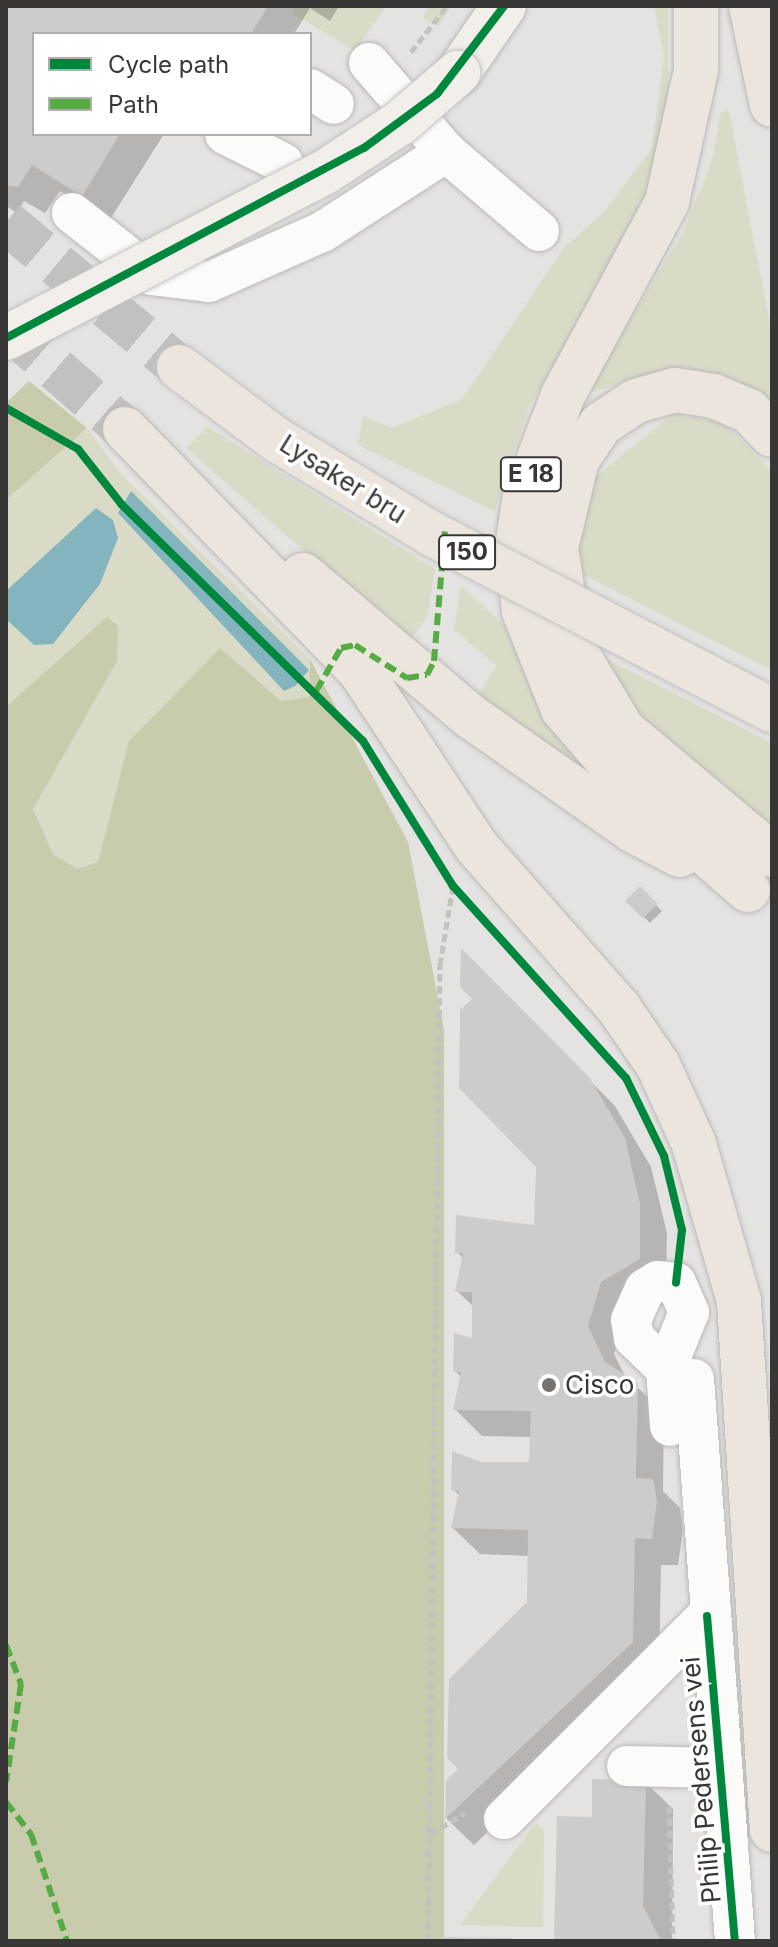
<!DOCTYPE html>
<html>
<head>
<meta charset="utf-8">
<style>
	body { margin:0 }
	#map { position:relative; width:778px; height:1947px; overflow:hidden; background:#e4e3e1; font-family:Inter,sans-serif }
	div>[style] { position:absolute }
	[style*='--x'] { left:calc(var(--x)*1px); top:calc(var(--y)*1px); width:calc(var(--w)*1px); rotate:calc(var(--a)*1deg) }
	.green>* { inset:0; background:#dadbc7 }
	.forest>* { inset:0; background:#c8cbac }
	.water>* { inset:0; background:#84b5bf }
	.shadow>* { inset:0; background:#0003; transform-origin:0 0 }
	.building>* { inset:0; background:#cdcccc; transform-origin:0 0 }
	.highway-tunnel>* { height:44px; margin-top:-22px; transform-origin:0; background:repeating-linear-gradient(90deg,#c2c1bf 0 44px,transparent 0 66px) }
	.path>* { height:5px; margin-top:-2.5px; transform-origin:0; background:repeating-linear-gradient(90deg,#c2c2c1 0 8px,transparent 0 12px) }
	.roads { filter:drop-shadow(0 0 2px #bab9b8) drop-shadow(0 0 2px #bab9b8) }
	.minor>* { height:40px; margin:-20px; padding:0 20px; transform-origin:20px; border-radius:20px; background:#fbfbfa }
	.major>* { height:44px; margin:-22px; padding:0 22px; transform-origin:22px; border-radius:22px; background:#f2eeea }
	.highway>* { height:44px; margin:-22px; padding:0 22px; transform-origin:22px; border-radius:22px; background:#ece5de }
	.bridges { filter:drop-shadow(0 0 2px #c2c1c1) drop-shadow(0 0 2px #c2c1c1) }
	.major-bridge>* { height:44px; margin:-22px; padding:0 22px; transform-origin:22px; border-radius:22px; background:#f2eeea }
	.highway-bridge>* { height:44px; margin:-22px; padding:0 22px; transform-origin:22px; border-radius:22px; background:#ece5de }
	.quiet>* { height:6px; margin-top:-3px; transform-origin:0; background:repeating-linear-gradient(90deg,#55ac45 0 12px,transparent 0 18px) }
	.cycleway>* { height:8px; margin:-4px; padding:0 4px; transform-origin:4px; border-radius:4px; background:#00873e }
	.dots>* { width:22px; height:22px; translate:-50% -50%; box-sizing:border-box; border:4px solid #fff; border-radius:50% }
	span { translate:-50% -50%; white-space:nowrap; text-align:center; line-height:1.15; -webkit-text-stroke:7px #fff; paint-order:stroke }
	.shield-label span { padding:2px 6px; background:#fff; border:2px solid; border-radius:6px; -webkit-text-stroke-width:0 }
	.shield-label { font-size:24px; color:#383736; font-weight:700 }
	.street-label { font-size:26px; color:#383736 }
	.poi-label { font-size:26px; color:#383736 }
	.left { translate:0 -50%; text-align:left }
	.frame { position:absolute; inset:0; border:8px solid #383736; pointer-events:none }
	.legend { position:absolute; left:32px; top:32px; width:280px; height:104px; box-sizing:border-box; background:#fff; border:2px solid #afafaf; margin:0; padding:10px 14px; list-style:none; font-size:24px; color:#383736 }
	.legend li { display:flex; align-items:center; gap:16px; height:40px }
	.legend b { width:40px; border:2px solid #afafaf }
</style>
</head>
<body>
<div id="map">
	<div class="green">
		<i style="clip-path:polygon(296px 6px,386px 6px,355px 51px,292px 13px)"></i>
		<i style="clip-path:polygon(429px 6px,451px 6px,439px 26px,423px 17px)"></i>
		<i style="clip-path:polygon(654px 6px,668px 6px,668px 118px,636px 231px,530px 404px,494px 511px,358px 445px,363px 416px,392px 428px,462px 399px,563px 249px,605px 211px,652px 148px,664px 56px)"></i>
		<i style="clip-path:polygon(729px 111px,772px 335px,772px 411px,725px 375px,659px 372px,585px 394px,682px 234px,711px 164px,721px 112px)"></i>
		<i style="clip-path:polygon(673px 414px,724px 423px,772px 471px,772px 670px,570px 568px,579px 490px)"></i>
		<i style="clip-path:polygon(208px 427px,435px 569px,428px 615px,409px 643px,186px 448px)"></i>
		<i style="clip-path:polygon(87px 428px,123px 476px,310px 659px,310px 697px,280px 701px,220px 648px,129px 741px,98px 863px,78px 870px,53px 854px,33px 809px,118px 626px,107px 618px,6px 707px,6px 500px)"></i>
		<i style="clip-path:polygon(461px 586px,504px 625px,536px 701px,586px 771px,477px 696px,497px 666px,454px 630px)"></i>
		<i style="clip-path:polygon(597px 654px,772px 743px,772px 826px,639px 724px)"></i>
		<i style="clip-path:polygon(536px 1822px,544px 1831px,543px 1927px,460px 1925px)"></i>
	</div>
	<div class="forest">
		<i style="clip-path:polygon(29px 381px,87px 428px,6px 500px,6px 403px)"></i>
		<i style="clip-path:polygon(107px 617px,118px 626px,117px 661px,33px 809px,53px 854px,77px 869px,98px 862px,129px 741px,220px 648px,281px 701px,310px 697px,310px 659px,408px 842px,444px 1030px,444px 1941px,6px 1941px,6px 707px)"></i>
	</div>
	<div class="water">
		<i style="clip-path:polygon(131px 491px,309px 670px,295px 686px,284px 691px,118px 513px)"></i>
		<i style="clip-path:polygon(96px 508px,113px 520px,118px 538px,100px 584px,53px 644px,34px 645px,6px 619px,6px 591px)"></i>
	</div>
	<div class="shadow">
		<i style="clip-path:polygon(6px 6px,339px 6px,330px 21px,310px 8px,294px 34px,34px 34px,34px 134px,164px 134px,109px 221px,60px 191px,45px 213px,24px 201px,17px 213px,6px 206px)"></i>
		<i style="left:640px;top:889px;width:31px;height:17px;rotate:45deg"></i>
		<i style="clip-path:polygon(463px 953px,615px 1106px,651px 1167px,667px 1233px,666px 1286px,628px 1309px,614px 1354px,625px 1376px,664px 1412px,663px 1491px,680px 1508px,683px 1530px,678px 1565px,661px 1565px,659px 1670px,474px 1845px,447px 1819px,448px 1781px,461px 1769px,529px 1603px,530px 1556px,480px 1554px,453px 1528px,460px 1496px,453px 1489px,480px 1464px,531px 1464px,532px 1437px,482px 1436px,455px 1409px,462px 1378px,455px 1371px,474px 1340px,474px 1307px,457px 1291px,464px 1259px,457px 1252px,536px 1227px,538px 1167px)"></i>
		<i style="clip-path:polygon(645px 1782px,673px 1809px,672px 1941px,557px 1941px,594px 1819px)"></i>
	</div>
	<div class="building">
		<i style="clip-path:polygon(6px 6px,268px 6px,251px 34px,34px 34px,34px 134px,120px 134px,82px 196px,32px 165px,18px 187px,6px 185px)"></i>
		<i style="left:640px;top:886px;width:25px;height:21px;rotate:45deg"></i>
		<i style="clip-path:polygon(461px 948px,589px 1077px,625px 1138px,640px 1204px,640px 1259px,601px 1282px,588px 1326px,605px 1362px,638px 1383px,636px 1478px,653px 1479px,657px 1501px,652px 1539px,635px 1538px,633px 1642px,445px 1819px,446px 1780px,458px 1769px,447px 1758px,449px 1679px,527px 1602px,528px 1530px,451px 1528px,459px 1491px,451px 1490px,452px 1451px,481px 1462px,529px 1462px,531px 1411px,453px 1410px,461px 1372px,453px 1372px,454px 1333px,472px 1338px,472px 1292px,455px 1292px,463px 1253px,455px 1253px,456px 1215px,534px 1225px,536px 1167px,459px 1088px,460px 1010px,472px 999px,460px 987px)"></i>
		<i style="clip-path:polygon(592px 1779px,646px 1780px,643px 1906px,661px 1941px,554px 1941px,557px 1816px,592px 1817px)"></i>
		<i style="clip-path:polygon(445px 1937px,512px 1938px,512px 1941px,445px 1941px)"></i>
	</div>
	<div class="highway-tunnel">
		<i style="--x:6;--y:222;--w:226;--a:40"></i>
		<i style="--x:6;--y:326;--w:157;--a:40.9"></i>
	</div>
	<div class="path">
		<i style="--x:411;--y:52;--w:58;--a:-52"></i>
		<i style="--x:669;--y:1806;--w:135;--a:88.3"></i>
		<i style="--x:430;--y:1834;--w:41;--a:-31"></i>
		<i style="--x:428;--y:1941;--w:976;--a:-89.3"></i>
		<i style="--x:440;--y:965;--w:80;--a:-80.7"></i>
	</div>
	<div class="roads">
		<div class="minor">
			<i style="--x:369;--y:63;--w:118;--a:49.1"></i>
			<i style="--x:446;--y:152;--w:122;--a:40.3"></i>
			<i style="--x:310;--y:89;--w:28;--a:32"></i>
			<i style="--x:225;--y:134;--w:65;--a:26.6"></i>
			<i style="--x:72;--y:213;--w:100;--a:38.1"></i>
			<i style="--x:151;--y:275;--w:58;--a:6.9"></i>
			<i style="--x:209;--y:282;--w:124;--a:-23.9"></i>
			<i style="--x:322;--y:232;--w:148;--a:-32.8"></i>
			<i style="--x:666;--y:1369;--w:45;--a:-135.9"></i>
			<i style="--x:634;--y:1338;--w:18;--a:-99"></i>
			<i style="--x:631;--y:1320;--w:34;--a:-66"></i>
			<i style="--x:645;--y:1289;--w:15;--a:-32"></i>
			<i style="--x:658;--y:1281;--w:18;--a:6"></i>
			<i style="--x:676;--y:1283;--w:32;--a:66"></i>
			<i style="--x:689;--y:1312;--w:61;--a:112"></i>
			<i style="--x:666;--y:1369;--w:57;--a:86"></i>
			<i style="--x:694;--y:1379;--w:563;--a:85.83"></i>
			<i style="--x:627;--y:1766;--w:93;--a:1.2"></i>
			<i style="--x:504;--y:1819;--w:287;--a:-45"></i>
		</div>
		<div class="major">
			<i style="--x:458;--y:73;--w:81;--a:-55.5"></i>
		</div>
		<div class="highway">
			<i style="--x:696;--y:6;--w:64;--a:90"></i>
			<i style="--x:696;--y:70;--w:135;--a:102.4"></i>
			<i style="--x:667;--y:202;--w:219;--a:118.3"></i>
			<i style="--x:563;--y:395;--w:107;--a:110.8"></i>
			<i style="--x:525;--y:495;--w:53;--a:98.7"></i>
			<i style="--x:517;--y:547;--w:64;--a:83.8"></i>
			<i style="--x:524;--y:611;--w:105;--a:68.3"></i>
			<i style="--x:563;--y:709;--w:108;--a:49.1"></i>
			<i style="--x:634;--y:791;--w:151;--a:41"></i>
			<i style="--x:751;--y:6;--w:101;--a:78"></i>
			<i style="--x:125;--y:429;--w:339;--a:45.8"></i>
			<i style="--x:361;--y:672;--w:209;--a:56.5"></i>
			<i style="--x:476;--y:846;--w:215;--a:48.6"></i>
			<i style="--x:618;--y:1007;--w:70;--a:55.4"></i>
			<i style="--x:658;--y:1065;--w:87;--a:65.5"></i>
			<i style="--x:694;--y:1144;--w:163;--a:74"></i>
			<i style="--x:739;--y:1301;--w:530;--a:86.43"></i>
			<i style="--x:772;--y:435;--w:33;--a:-134"></i>
			<i style="--x:749;--y:411;--w:38;--a:-157"></i>
			<i style="--x:714;--y:396;--w:39;--a:-171"></i>
			<i style="--x:675;--y:390;--w:41;--a:164.2"></i>
			<i style="--x:636;--y:401;--w:42;--a:146.7"></i>
			<i style="--x:601;--y:424;--w:43;--a:123.7"></i>
			<i style="--x:577;--y:460;--w:90;--a:103.4"></i>
			<i style="--x:556;--y:548;--w:97;--a:81.1"></i>
			<i style="--x:571;--y:644;--w:100;--a:58.8"></i>
			<i style="--x:623;--y:730;--w:194;--a:40"></i>
			<i style="--x:303;--y:575;--w:219;--a:40.2"></i>
			<i style="--x:470;--y:716;--w:198;--a:35.1"></i>
			<i style="--x:632;--y:830;--w:54;--a:27.5"></i>
		</div>
	</div>
	<div class="bridges">
		<div class="major-bridge">
			<i style="--x:6;--y:338;--w:360;--a:-27.5"></i>
			<i style="--x:325;--y:172;--w:90;--a:-33.2"></i>
			<i style="--x:400;--y:123;--w:77;--a:-40.8"></i>
		</div>
		<div class="highway-bridge">
			<i style="--x:179;--y:367;--w:122;--a:36.7"></i>
			<i style="--x:277;--y:440;--w:184;--a:31.2"></i>
			<i style="--x:434;--y:535;--w:381;--a:27.4"></i>
		</div>
	</div>
	<div class="quiet">
		<i style="--x:316;--y:691;--w:50;--a:-59.8"></i>
		<i style="--x:341;--y:648;--w:14;--a:-12"></i>
		<i style="--x:355;--y:645;--w:62;--a:32.4"></i>
		<i style="--x:407;--y:678;--w:20;--a:-9"></i>
		<i style="--x:427;--y:675;--w:16;--a:-63"></i>
		<i style="--x:434;--y:661;--w:130;--a:-85.2"></i>
		<i style="--x:6;--y:1645;--w:42;--a:69"></i>
		<i style="--x:21;--y:1684;--w:99;--a:98.7"></i>
		<i style="--x:6;--y:1802;--w:41;--a:52"></i>
		<i style="--x:31;--y:1834;--w:113;--a:71.4"></i>
	</div>
	<div class="cycleway">
		<i style="--x:6;--y:338;--w:405;--a:-28"></i>
		<i style="--x:364;--y:148;--w:91;--a:-36.5"></i>
		<i style="--x:437;--y:94;--w:111;--a:-52.7"></i>
		<i style="--x:6;--y:408;--w:83;--a:29.7"></i>
		<i style="--x:78;--y:449;--w:71;--a:51.8"></i>
		<i style="--x:122;--y:505;--w:337;--a:44.4"></i>
		<i style="--x:363;--y:741;--w:171;--a:58.2"></i>
		<i style="--x:453;--y:886;--w:258;--a:48"></i>
		<i style="--x:626;--y:1078;--w:87;--a:64"></i>
		<i style="--x:664;--y:1156;--w:76;--a:76.3"></i>
		<i style="--x:682;--y:1230;--w:53;--a:96.5"></i>
		<i style="--x:707;--y:1616;--w:326;--a:85.1"></i>
	</div>
	<div class="dots">
		<i style="left:549px;top:1385px;background:#747372"></i>
	</div>
	<div class="shield-label">
		<span style="left:531px;top:474px">E 18</span>
		<span style="left:467px;top:552px">150</span>
	</div>
	<div class="street-label">
		<span style="left:343px;top:479px;rotate:32deg">Lysaker bru</span>
		<span style="left:701px;top:1780px;rotate:-95deg">Philip Pedersens vei</span>
	</div>
	<div class="poi-label">
		<span class="left" style="left:565px;top:1385px">Cisco</span>
	</div>
	<div class="frame"></div>
	<ul class="legend">
	<li><b style="height:10px;background:#00873e"></b>Cycle path</li>
	<li><b style="height:10px;background:#55ac45"></b>Path</li>
	</ul>
</div>
</body>
</html>
